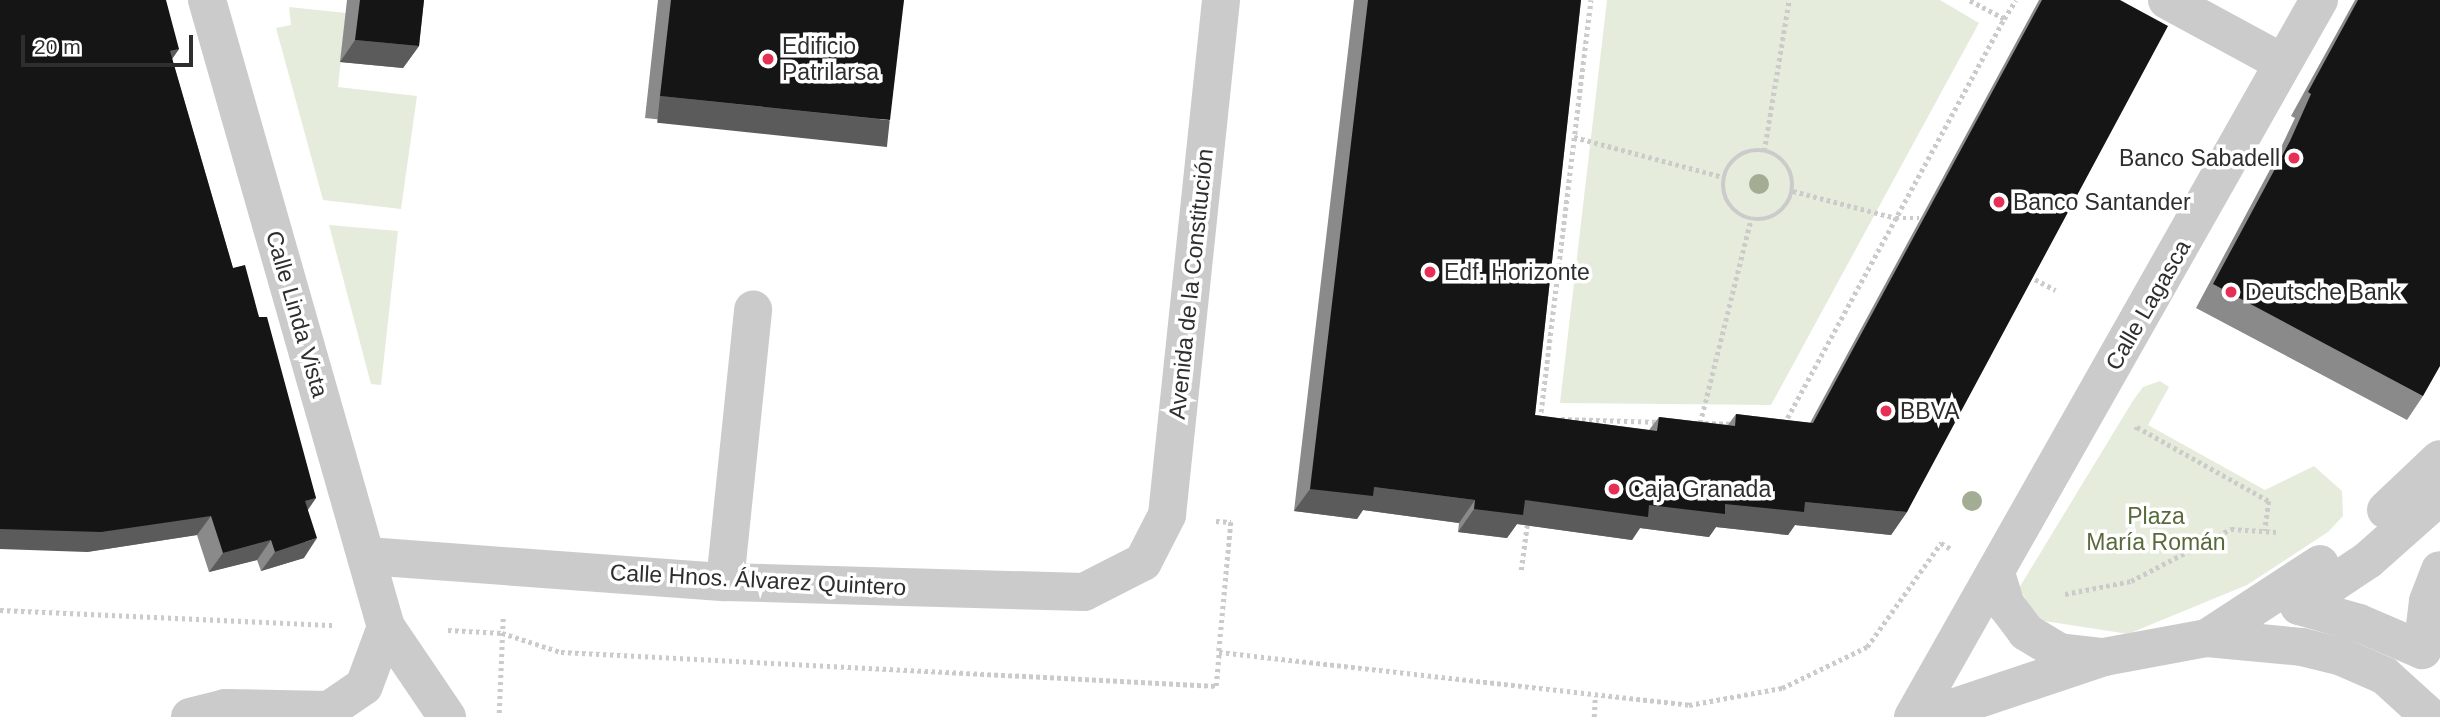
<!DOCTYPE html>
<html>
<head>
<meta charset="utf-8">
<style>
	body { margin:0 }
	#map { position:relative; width:2440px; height:717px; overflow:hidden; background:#fff; font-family:Arial,sans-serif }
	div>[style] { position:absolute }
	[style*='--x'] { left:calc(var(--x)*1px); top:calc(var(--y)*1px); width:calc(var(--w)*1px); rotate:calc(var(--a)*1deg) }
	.green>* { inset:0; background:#e6ecdb }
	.path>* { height:4.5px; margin-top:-2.25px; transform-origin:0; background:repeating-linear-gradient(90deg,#cbcbcb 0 3.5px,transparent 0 7px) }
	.path>.ring { margin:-2.25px; padding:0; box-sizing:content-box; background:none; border:4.5px solid #cbcbcb; border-radius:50% }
	.minor>* { height:38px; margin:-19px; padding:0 19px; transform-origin:19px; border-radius:19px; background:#cbcbcb }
	.trees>* { width:20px; height:20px; margin:-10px; border-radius:50%; background:#a3ad93 }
	.wall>* { inset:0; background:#8a8a8a }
	.shaded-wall>* { inset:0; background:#5b5b5b; transform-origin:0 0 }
	.building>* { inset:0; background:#151515 }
	.dots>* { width:19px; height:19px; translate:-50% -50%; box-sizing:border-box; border:4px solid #fff; border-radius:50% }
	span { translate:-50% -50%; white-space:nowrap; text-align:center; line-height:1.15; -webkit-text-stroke:7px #fff; paint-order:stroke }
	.poi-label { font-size:23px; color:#2e2e2e }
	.left { translate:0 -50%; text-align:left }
	.right { translate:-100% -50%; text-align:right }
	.street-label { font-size:23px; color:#2e2e2e }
	.park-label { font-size:23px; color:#576a3b }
	.scale { position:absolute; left:21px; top:35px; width:172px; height:32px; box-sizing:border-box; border:4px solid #2e2e2e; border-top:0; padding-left:9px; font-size:21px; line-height:24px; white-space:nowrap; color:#2e2e2e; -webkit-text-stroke:5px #fff; paint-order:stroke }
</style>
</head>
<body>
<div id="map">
	<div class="green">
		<i style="clip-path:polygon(1607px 0,1940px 0,1979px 23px,1771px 405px,1560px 403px)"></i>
		<i style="clip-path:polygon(289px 7px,346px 13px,338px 87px,417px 96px,401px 209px,323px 200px,276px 28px,291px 25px)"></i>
		<i style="clip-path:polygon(329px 225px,398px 231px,381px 385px,371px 384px)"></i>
		<i style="clip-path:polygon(2160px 381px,2169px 387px,2148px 425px,2265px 490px,2314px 466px,2342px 491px,2343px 516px,2328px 532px,2247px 585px,2128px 634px,2038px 620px,2019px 588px,2134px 399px,2143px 387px)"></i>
	</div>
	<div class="path">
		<i style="--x:2004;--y:19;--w:22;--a:-58"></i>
		<i style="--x:1574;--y:137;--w:154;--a:15"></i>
		<i class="ring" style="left:1723px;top:150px;width:65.5px;height:65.5px"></i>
		<i style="--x:1764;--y:151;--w:153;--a:-80.6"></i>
		<i style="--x:1793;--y:191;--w:106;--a:14.7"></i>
		<i style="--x:1896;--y:218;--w:23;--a:0"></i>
		<i style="--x:2029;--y:276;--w:30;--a:28"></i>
		<i style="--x:1540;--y:419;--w:422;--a:-83.1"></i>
		<i style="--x:1561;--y:419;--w:100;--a:1.7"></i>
		<i style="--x:1700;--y:423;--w:210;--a:-76"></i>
		<i style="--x:1705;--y:423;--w:30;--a:2"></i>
		<i style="--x:1784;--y:424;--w:461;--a:-61.5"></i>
		<i style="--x:2004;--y:19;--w:40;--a:-152"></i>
		<i style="--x:2136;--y:430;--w:3;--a:-72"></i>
		<i style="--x:2137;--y:427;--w:151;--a:29.3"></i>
		<i style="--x:2269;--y:501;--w:30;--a:98"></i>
		<i style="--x:1216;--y:521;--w:15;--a:4"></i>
		<i style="--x:1231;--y:522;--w:131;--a:95.3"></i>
		<i style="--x:1219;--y:652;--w:473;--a:6.4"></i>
		<i style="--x:1689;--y:705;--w:95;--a:-10.4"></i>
		<i style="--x:1782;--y:688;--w:94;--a:-25.8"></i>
		<i style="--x:1867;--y:647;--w:128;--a:-54.6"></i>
		<i style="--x:1941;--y:543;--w:12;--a:31"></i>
		<i style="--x:1521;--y:570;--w:45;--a:-82.4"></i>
		<i style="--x:2065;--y:594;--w:67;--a:-11.1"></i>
		<i style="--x:2131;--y:581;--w:113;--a:-27.5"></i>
		<i style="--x:2231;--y:529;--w:45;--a:3.8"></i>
		<i style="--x:0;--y:610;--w:335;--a:2.6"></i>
		<i style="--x:448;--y:630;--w:54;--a:3.2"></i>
		<i style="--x:502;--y:633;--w:62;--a:17.9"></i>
		<i style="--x:561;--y:652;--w:656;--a:2.97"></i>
		<i style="--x:1216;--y:686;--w:34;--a:-85"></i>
		<i style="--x:499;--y:713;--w:96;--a:-87.6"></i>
		<i style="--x:1594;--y:717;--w:21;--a:-87"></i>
	</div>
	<div class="minor">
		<i style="--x:207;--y:0;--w:652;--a:74.07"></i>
		<i style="--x:386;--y:627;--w:109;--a:55.9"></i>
		<i style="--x:2167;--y:0;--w:132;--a:28.5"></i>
		<i style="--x:2440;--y:496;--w:96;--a:138.4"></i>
		<i style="--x:2368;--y:560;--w:83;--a:146.3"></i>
		<i style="--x:2299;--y:606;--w:62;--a:15.8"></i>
		<i style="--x:2359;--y:623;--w:69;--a:23.2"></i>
		<i style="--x:2422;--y:650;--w:49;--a:-83"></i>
		<i style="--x:2428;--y:601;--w:33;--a:-69"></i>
		<i style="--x:2386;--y:510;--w:74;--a:-43.4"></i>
		<i style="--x:367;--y:556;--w:359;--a:4.2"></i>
		<i style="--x:725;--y:582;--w:359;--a:1.6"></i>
		<i style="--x:1084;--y:592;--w:66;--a:-27"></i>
		<i style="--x:1143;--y:562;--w:53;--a:-62.9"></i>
		<i style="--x:1167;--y:515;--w:518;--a:-84.01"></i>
		<i style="--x:1996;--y:573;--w:34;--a:73"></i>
		<i style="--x:2006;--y:605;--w:34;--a:53"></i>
		<i style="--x:2026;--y:632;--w:39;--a:31"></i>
		<i style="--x:2059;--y:652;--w:42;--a:6.8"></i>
		<i style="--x:725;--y:582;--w:274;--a:-84.1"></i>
		<i style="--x:2207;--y:638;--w:135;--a:-33.2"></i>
		<i style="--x:190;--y:717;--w:36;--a:-14"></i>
		<i style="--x:225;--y:708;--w:104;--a:1.1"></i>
		<i style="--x:329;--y:710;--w:42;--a:-34.4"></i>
		<i style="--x:364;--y:686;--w:63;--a:-69.6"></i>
		<i style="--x:1913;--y:717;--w:824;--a:-60.48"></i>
		<i style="--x:1925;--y:717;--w:189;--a:-18.5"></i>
		<i style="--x:2104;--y:657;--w:105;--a:-10.5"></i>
		<i style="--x:2207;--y:638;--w:95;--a:5.4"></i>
		<i style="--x:2302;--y:647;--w:41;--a:14"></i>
		<i style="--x:2342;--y:657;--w:47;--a:23.8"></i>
		<i style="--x:2385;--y:676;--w:61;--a:42.3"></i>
	</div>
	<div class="trees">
		<i style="left:1759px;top:184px"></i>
		<i style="left:1972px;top:501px"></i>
	</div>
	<div class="wall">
		<i style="clip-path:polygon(0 0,179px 49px,172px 59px,233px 268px,259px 317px,316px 498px,308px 509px,304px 558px,261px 571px,257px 560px,209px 572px,197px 535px,87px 552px)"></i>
		<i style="clip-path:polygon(347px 0,424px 0,419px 46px,403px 68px,340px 62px)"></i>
		<i style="clip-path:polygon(658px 0,904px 0,875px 142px,645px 118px)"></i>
		<i style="clip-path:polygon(1354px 0,1581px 0,1535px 415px,1649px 430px,1659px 417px,1728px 425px,1736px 414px,1810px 423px,2039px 0,2120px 0,1907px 512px,1891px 535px,1795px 525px,1788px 535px,1716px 527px,1709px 537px,1640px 528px,1632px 540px,1517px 524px,1507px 538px,1458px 532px,1459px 523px,1363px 510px,1357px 519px,1294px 511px)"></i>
		<i style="clip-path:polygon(2355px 0,2440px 0,2423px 396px,2407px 420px,2196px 308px,2273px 164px,2295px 118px,2291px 116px)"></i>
	</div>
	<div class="shaded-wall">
		<i style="clip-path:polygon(355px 40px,419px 46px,403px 68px,340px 62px)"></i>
		<i style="clip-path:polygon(179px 49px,165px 69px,170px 51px)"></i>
		<i style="left:660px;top:96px;width:231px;height:27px;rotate:6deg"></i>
		<i style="clip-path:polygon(1374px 487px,1475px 500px,1459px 523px,1363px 510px,1357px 519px,1294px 511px,1310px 489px)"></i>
		<i style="clip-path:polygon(316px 498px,303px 517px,305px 501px)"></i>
		<i style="clip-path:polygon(1525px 500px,1649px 505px,1805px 502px,1907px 512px,1891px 535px,1795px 525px,1788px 535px,1716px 527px,1709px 537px,1640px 528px,1632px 540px,1517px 524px,1507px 538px,1458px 532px,1474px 509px)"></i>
		<i style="clip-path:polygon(211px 516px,197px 535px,87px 552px,0 549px,0 529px)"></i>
		<i style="clip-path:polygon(317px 538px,304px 558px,261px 571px,275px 552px)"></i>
		<i style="clip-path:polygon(271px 540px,257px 560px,209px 572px,223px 553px)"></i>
	</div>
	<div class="building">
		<i style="clip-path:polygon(0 0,166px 0,179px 49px,170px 51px,233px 268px,245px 265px,259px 317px,267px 317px,316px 498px,305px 501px,317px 538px,275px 552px,271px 540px,223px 553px,211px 516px,101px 532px,0 529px)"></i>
		<i style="clip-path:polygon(360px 0,424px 0,419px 46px,355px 40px)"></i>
		<i style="clip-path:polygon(671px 0,904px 0,890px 120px,660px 96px)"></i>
		<i style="clip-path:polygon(1368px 0,1581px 0,1535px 415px,1657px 431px,1659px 417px,1735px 426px,1736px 414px,1813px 423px,2042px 0,2120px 0,2168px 26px,1907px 512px,1805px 502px,1804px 512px,1725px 504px,1725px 514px,1649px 505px,1648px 517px,1525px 500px,1523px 515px,1474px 509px,1475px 500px,1374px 487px,1373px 496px,1310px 489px)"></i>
		<i style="clip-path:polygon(2358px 0,2440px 0,2440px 366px,2423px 396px,2213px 284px,2290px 141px,2311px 94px,2308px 92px)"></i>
	</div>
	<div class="dots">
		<i style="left:768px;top:59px;background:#e72e54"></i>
		<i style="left:2294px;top:158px;background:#e72e54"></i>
		<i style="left:1999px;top:202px;background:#e72e54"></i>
		<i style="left:1430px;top:272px;background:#e72e54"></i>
		<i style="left:2231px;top:292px;background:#e72e54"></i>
		<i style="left:1886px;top:411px;background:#e72e54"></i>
		<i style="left:1614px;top:489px;background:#e72e54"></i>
	</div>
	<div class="poi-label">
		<span class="left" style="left:782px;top:59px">Edificio<br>Patrilarsa</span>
		<span class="right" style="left:2280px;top:158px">Banco Sabadell</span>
		<span class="left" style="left:2013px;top:202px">Banco Santander</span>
		<span class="left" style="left:1444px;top:272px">Edf. Horizonte</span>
		<span class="left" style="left:2245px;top:292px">Deutsche Bank</span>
		<span class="left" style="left:1900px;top:411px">BBVA</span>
		<span class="left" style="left:1628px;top:489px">Caja Granada</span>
	</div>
	<div class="street-label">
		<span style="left:1191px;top:284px;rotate:-84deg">Avenida de la Constitución</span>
		<span style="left:2148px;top:305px;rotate:-60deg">Calle Lagasca</span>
		<span style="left:297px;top:314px;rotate:74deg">Calle Linda Vista</span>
		<span style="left:758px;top:580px;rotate:3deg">Calle Hnos. Álvarez Quintero</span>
	</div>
	<div class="park-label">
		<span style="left:2156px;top:529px">Plaza<br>María Román</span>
	</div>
	<div class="scale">20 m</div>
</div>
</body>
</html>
